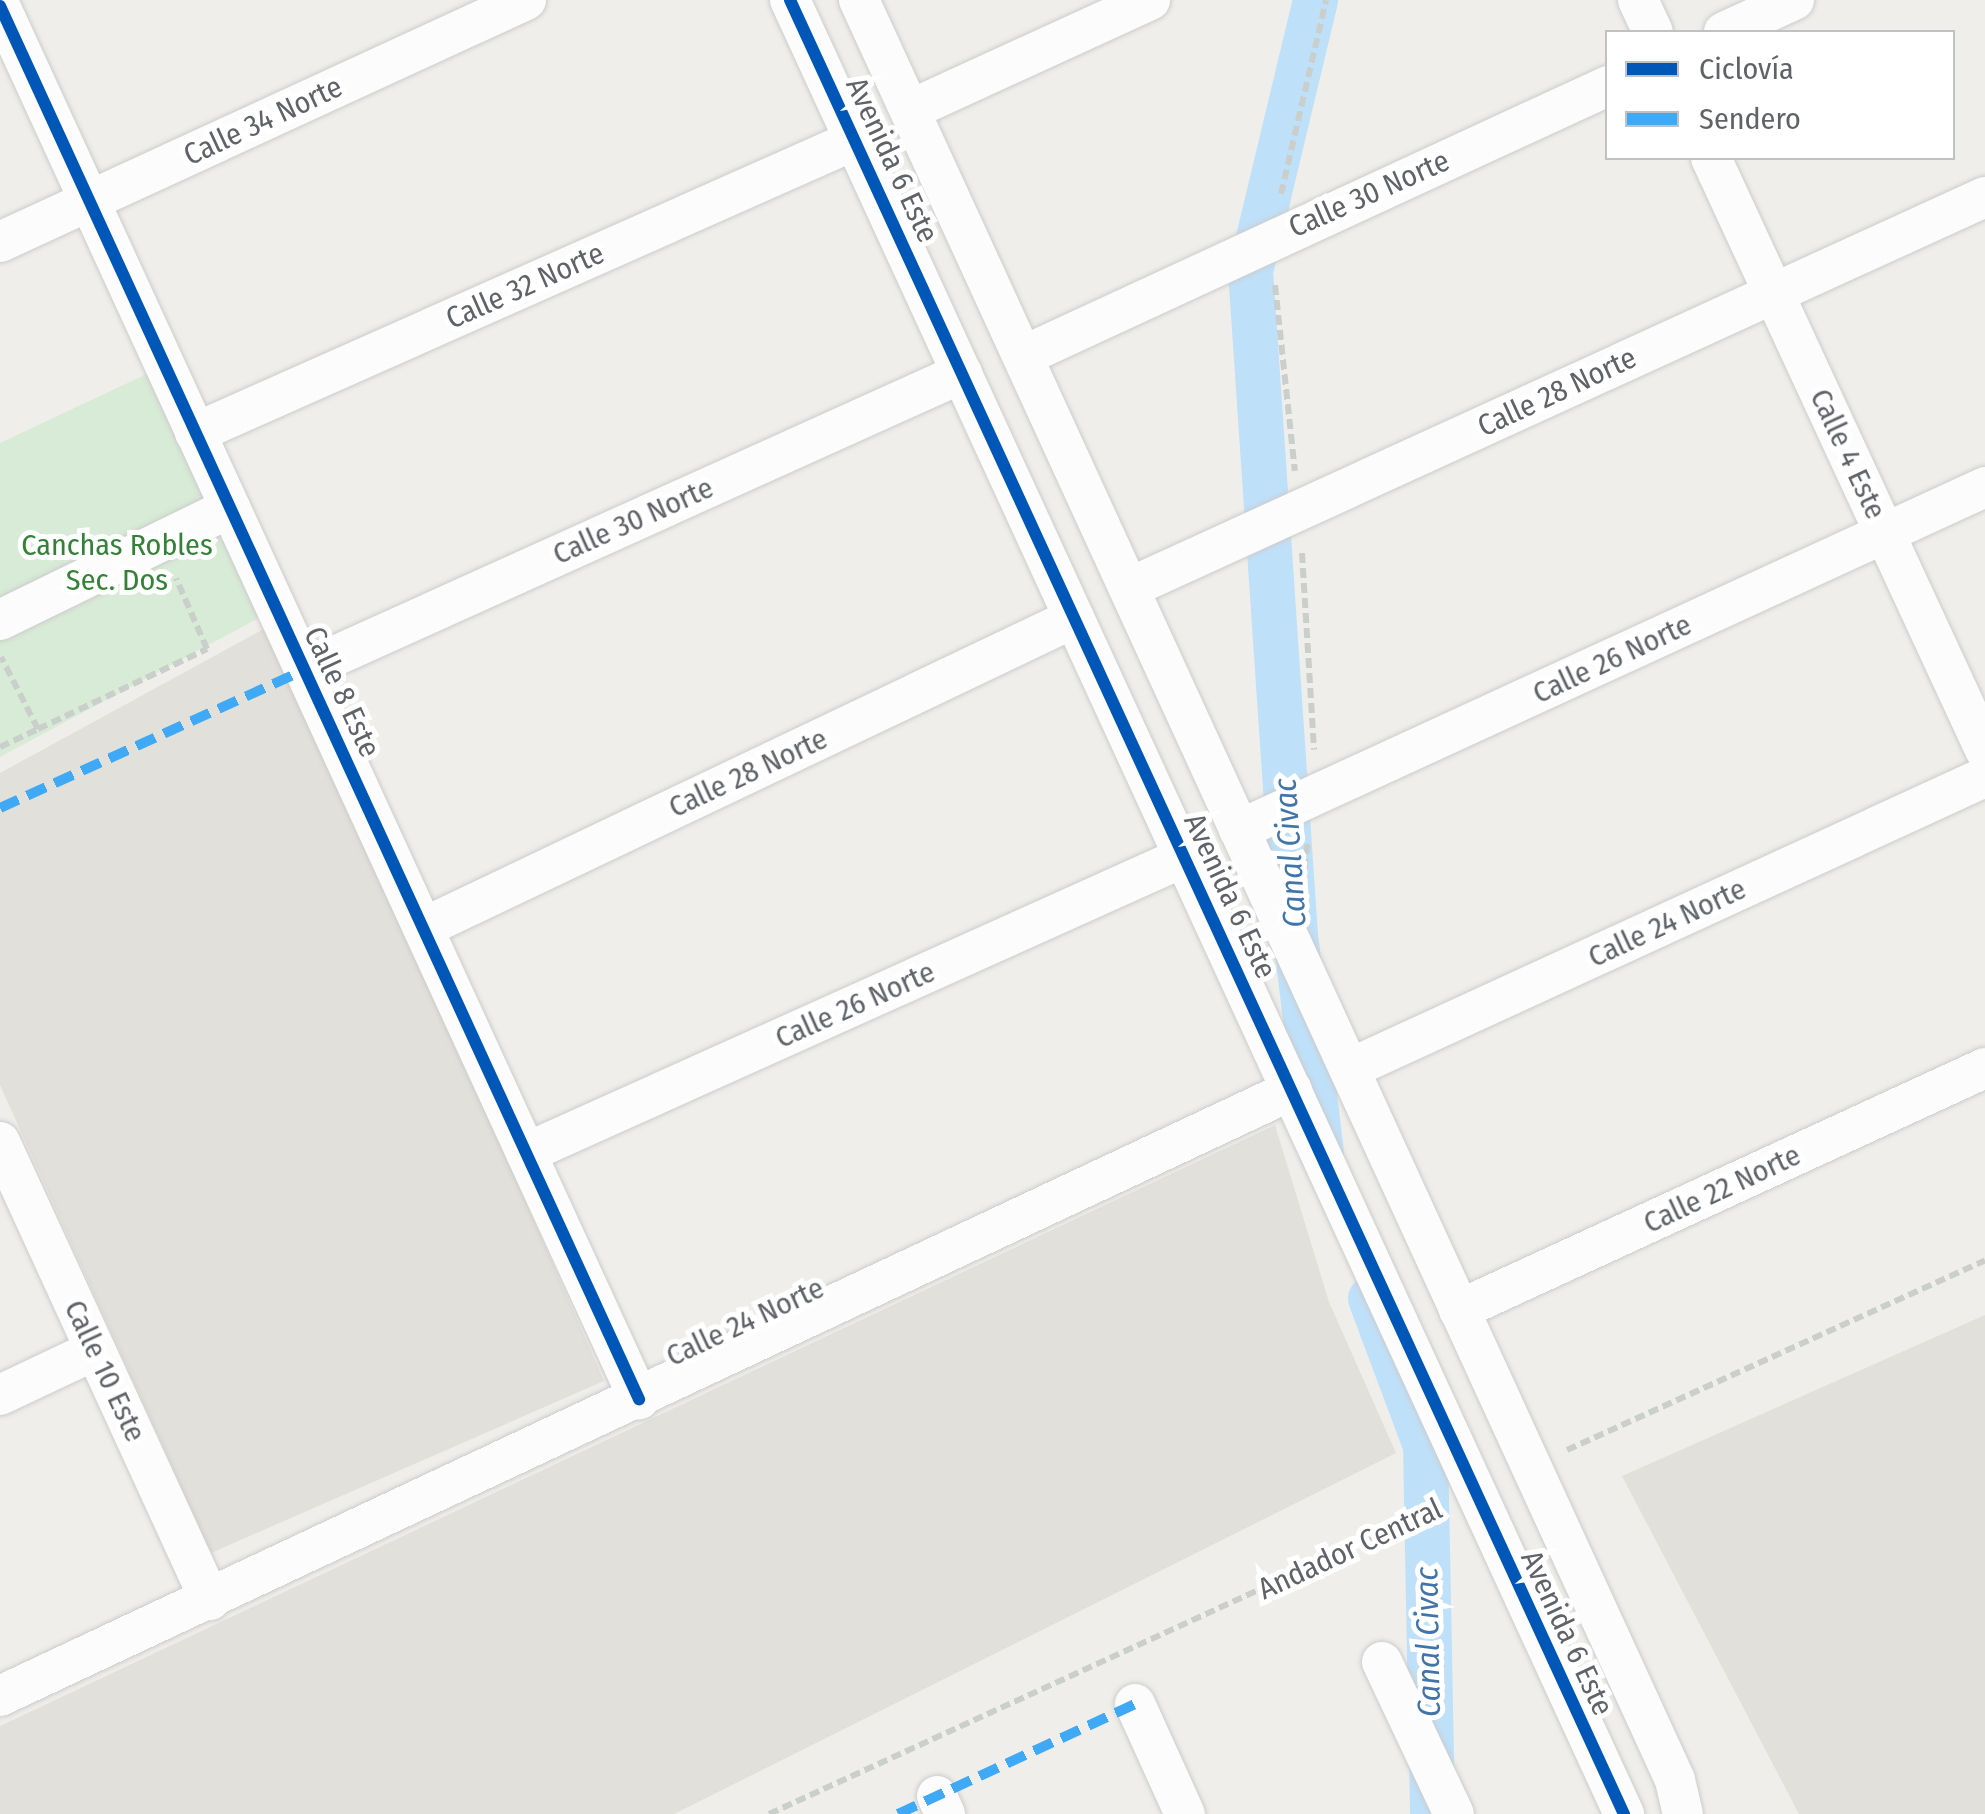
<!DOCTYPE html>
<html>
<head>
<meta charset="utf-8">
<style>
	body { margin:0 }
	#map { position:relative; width:1985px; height:1814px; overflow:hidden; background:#efeeea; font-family:"Fira Sans Condensed",sans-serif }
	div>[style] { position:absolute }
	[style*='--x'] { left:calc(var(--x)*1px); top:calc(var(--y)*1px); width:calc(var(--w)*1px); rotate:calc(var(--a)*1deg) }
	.education>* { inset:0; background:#e2e0da }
	.green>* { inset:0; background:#d8ebd6 }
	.canal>* { height:45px; margin:-22.5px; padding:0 22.5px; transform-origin:22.5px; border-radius:22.5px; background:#bfe0f9 }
	.path>* { height:6px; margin-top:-3px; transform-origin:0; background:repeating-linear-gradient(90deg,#cacfcc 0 10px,transparent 0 15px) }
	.roads { filter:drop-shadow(0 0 2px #cbcccc) drop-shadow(0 0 2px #cbcccc) }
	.street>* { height:40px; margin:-20px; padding:0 20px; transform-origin:20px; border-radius:20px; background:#fdfcfc }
	.quiet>* { height:10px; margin-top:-5px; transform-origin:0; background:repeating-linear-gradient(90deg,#3fa9f5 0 20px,transparent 0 30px) }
	.cycleway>* { height:12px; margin:-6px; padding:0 6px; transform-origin:6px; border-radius:6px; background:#0057b8 }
	span { translate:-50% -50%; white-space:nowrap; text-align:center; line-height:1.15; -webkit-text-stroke:10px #fff; paint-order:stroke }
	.street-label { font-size:30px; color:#5f6368 }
	.park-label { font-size:30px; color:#348238 }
	.water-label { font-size:32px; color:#4174aa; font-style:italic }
	.legend { position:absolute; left:1605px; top:30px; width:350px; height:130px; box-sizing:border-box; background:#fff; border:2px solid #bfc1c3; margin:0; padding:12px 18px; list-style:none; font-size:30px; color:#5f6368 }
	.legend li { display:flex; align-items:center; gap:20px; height:50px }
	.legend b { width:50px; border:2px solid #bfc1c3 }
</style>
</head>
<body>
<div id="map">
	<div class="education">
		<i style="clip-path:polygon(273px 624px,604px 1381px,211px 1553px,0 1085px,0 773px)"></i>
		<i style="clip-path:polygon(1275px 1125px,1329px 1302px,1396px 1453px,674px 1814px,0 1814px,0 1726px)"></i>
		<i style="clip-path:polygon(1985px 1315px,1985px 1814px,1799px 1814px,1622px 1476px)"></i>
	</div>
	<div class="green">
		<i style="clip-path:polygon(153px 371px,266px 614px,0 757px,0 443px)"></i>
	</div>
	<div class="canal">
		<i style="--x:1315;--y:0;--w:278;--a:103.5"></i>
		<i style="--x:1250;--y:270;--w:667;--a:86.13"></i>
		<i style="--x:1295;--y:935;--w:219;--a:83.2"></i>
		<i style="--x:1370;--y:1298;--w:157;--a:69.5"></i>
		<i style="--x:1425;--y:1445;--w:369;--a:88.9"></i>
	</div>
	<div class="path">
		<i style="--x:1281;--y:194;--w:199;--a:-76.9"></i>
		<i style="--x:1275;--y:285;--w:187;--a:83.9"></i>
		<i style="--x:1302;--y:553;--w:197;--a:86.5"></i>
		<i style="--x:38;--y:729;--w:187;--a:-25.3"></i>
		<i style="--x:207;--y:649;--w:77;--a:-113.6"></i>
		<i style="--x:0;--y:747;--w:42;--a:-25.3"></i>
		<i style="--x:38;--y:729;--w:81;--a:-117.2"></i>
		<i style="--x:1304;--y:869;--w:27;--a:-82"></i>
		<i style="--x:1567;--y:1450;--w:459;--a:-24.4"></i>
		<i style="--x:769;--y:1814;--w:740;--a:-24.59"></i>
	</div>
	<div class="roads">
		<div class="street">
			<i style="--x:790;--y:0;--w:1997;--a:65.31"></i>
			<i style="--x:859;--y:0;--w:1958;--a:65.37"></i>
			<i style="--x:1675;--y:1780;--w:35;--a:77"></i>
			<i style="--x:1638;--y:0;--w:35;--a:65"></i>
			<i style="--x:0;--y:6;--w:1533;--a:65.36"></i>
			<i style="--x:1724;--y:32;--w:77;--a:-24.6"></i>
			<i style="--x:910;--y:110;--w:264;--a:-24.6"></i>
			<i style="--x:1711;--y:158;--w:652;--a:65.16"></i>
			<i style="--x:0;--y:242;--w:579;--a:-24.71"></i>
			<i style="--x:1023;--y:356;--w:644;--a:-24.78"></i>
			<i style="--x:195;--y:433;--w:722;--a:-23.94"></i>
			<i style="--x:1129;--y:588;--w:941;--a:-24.55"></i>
			<i style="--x:0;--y:620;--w:256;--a:-26"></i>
			<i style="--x:304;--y:670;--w:722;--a:-24.29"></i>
			<i style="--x:1239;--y:830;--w:821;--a:-24.69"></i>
			<i style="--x:423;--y:928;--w:721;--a:-25.46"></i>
			<i style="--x:1349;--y:1069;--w:700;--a:-24.66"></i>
			<i style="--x:0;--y:1142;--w:504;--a:65.37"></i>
			<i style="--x:526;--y:1153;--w:722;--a:-24.22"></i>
			<i style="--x:1459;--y:1310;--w:579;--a:-24.71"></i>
			<i style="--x:0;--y:1395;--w:105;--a:-25.3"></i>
			<i style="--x:1382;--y:1662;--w:168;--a:64.7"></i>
			<i style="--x:0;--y:1696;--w:1427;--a:-25.13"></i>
			<i style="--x:1135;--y:1704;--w:121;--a:65.6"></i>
			<i style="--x:937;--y:1796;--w:20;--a:66"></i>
		</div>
	</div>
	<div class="quiet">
		<i style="--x:0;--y:808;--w:334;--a:-24.4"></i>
		<i style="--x:898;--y:1814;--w:261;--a:-24.9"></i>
	</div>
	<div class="cycleway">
		<i style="--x:790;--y:0;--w:1997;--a:65.31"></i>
		<i style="--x:0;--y:6;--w:1533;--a:65.36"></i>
	</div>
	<div class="street-label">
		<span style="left:263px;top:121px;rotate:-25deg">Calle 34 Norte</span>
		<span style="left:892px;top:160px;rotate:65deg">Avenida 6 Este</span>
		<span style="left:1369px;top:194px;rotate:-24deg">Calle 30 Norte</span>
		<span style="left:525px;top:286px;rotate:-24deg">Calle 32 Norte</span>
		<span style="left:1557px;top:392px;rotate:-25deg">Calle 28 Norte</span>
		<span style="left:1848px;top:454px;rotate:65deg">Calle 4 Este</span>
		<span style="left:633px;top:521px;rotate:-24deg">Calle 30 Norte</span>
		<span style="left:1612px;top:659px;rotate:-25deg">Calle 26 Norte</span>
		<span style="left:342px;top:692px;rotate:65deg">Calle 8 Este</span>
		<span style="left:748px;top:773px;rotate:-25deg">Calle 28 Norte</span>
		<span style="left:1230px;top:896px;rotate:65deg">Avenida 6 Este</span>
		<span style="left:1667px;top:923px;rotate:-25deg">Calle 24 Norte</span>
		<span style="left:855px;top:1005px;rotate:-24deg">Calle 26 Norte</span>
		<span style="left:1722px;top:1189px;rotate:-25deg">Calle 22 Norte</span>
		<span style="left:745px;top:1322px;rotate:-25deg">Calle 24 Norte</span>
		<span style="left:105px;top:1371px;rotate:65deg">Calle 10 Este</span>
		<span style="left:1350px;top:1549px;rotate:-25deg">Andador Central</span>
		<span style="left:1567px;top:1633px;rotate:65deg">Avenida 6 Este</span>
	</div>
	<div class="park-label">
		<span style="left:117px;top:562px">Canchas Robles<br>Sec. Dos</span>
	</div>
	<div class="water-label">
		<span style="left:1290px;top:853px;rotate:-94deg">Canal Civac</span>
		<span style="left:1428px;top:1642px;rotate:-91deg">Canal Civac</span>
	</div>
	<ul class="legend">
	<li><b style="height:12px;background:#0057b8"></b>Ciclovía</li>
	<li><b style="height:12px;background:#3fa9f5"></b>Sendero</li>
	</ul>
</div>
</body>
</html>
